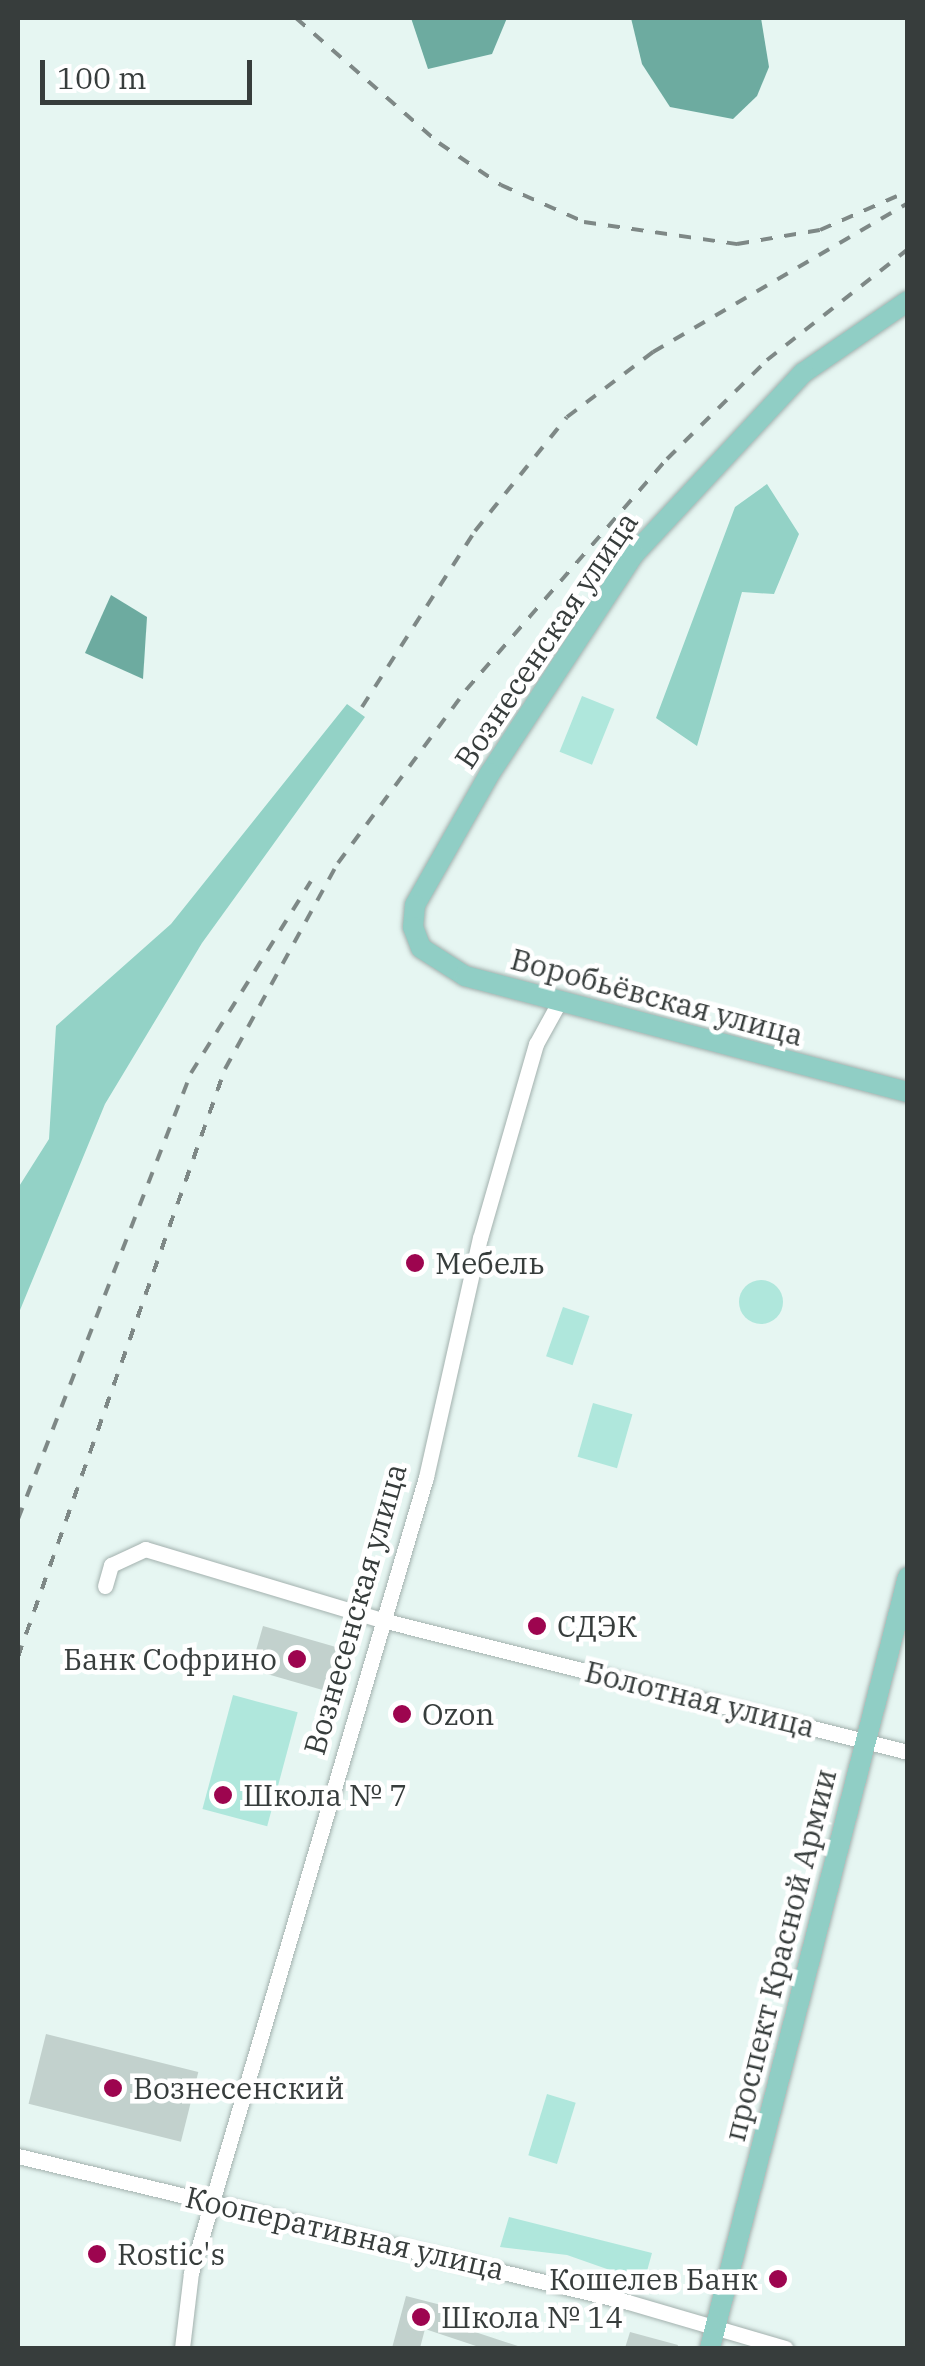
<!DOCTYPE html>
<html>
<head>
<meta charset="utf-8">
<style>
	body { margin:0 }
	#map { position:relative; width:925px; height:2366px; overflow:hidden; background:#e6f6f2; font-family:"IBM Plex Serif",serif }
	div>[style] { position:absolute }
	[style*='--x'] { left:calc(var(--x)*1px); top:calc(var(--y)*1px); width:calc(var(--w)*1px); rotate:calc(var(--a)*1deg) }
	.green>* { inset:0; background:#afe7dc; transform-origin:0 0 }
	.round { border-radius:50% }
	.forest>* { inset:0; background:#93d2c6 }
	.water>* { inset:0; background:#6daba0 }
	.building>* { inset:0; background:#c2d1cd; transform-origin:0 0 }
	.roads { filter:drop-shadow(0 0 2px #a3b1ae) drop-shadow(0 0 2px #a3b1ae) }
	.minor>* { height:15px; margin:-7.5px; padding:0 7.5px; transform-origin:7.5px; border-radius:7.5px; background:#fff }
	.major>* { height:20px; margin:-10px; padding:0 10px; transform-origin:10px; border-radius:10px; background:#90cec5 }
	.rail>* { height:4px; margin-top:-2px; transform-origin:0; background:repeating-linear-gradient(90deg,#7e8886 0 12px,transparent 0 24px) }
	.dots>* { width:28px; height:28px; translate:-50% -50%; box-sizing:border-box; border:5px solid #fff; border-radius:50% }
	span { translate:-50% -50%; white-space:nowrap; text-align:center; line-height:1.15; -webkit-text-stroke:9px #fff; paint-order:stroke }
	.street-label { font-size:30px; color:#373d3c }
	.poi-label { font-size:30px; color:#373d3c }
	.left { translate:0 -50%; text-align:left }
	.right { translate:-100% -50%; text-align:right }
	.frame { position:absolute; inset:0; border:20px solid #373d3c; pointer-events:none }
	.scale { position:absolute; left:40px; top:60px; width:212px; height:45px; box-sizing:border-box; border:5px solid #373d3c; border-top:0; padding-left:12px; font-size:30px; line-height:35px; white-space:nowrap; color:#373d3c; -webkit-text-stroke:8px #fff; paint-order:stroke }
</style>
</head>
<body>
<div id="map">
	<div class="green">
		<i style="left:582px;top:696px;width:35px;height:60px;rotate:22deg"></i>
		<i class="round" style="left:739px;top:1280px;width:44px;height:44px"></i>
		<i style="left:563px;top:1307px;width:28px;height:52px;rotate:19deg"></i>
		<i style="left:593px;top:1403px;width:41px;height:56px;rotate:16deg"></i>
		<i style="left:233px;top:1695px;width:67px;height:118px;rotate:15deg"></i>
		<i style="left:547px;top:2094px;width:30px;height:64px;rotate:17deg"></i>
		<i style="clip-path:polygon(509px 2217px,652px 2253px,644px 2282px,567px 2255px,500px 2247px)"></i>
	</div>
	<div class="forest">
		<i style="clip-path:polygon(767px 484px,799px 534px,774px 594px,742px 592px,697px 746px,656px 718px,735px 507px)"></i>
		<i style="clip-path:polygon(347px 704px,365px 717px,202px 943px,105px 1104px,18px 1315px,18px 1188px,49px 1139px,56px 1026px,171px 924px)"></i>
	</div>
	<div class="water">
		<i style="clip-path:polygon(411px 18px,507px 18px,492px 54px,428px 69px)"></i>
		<i style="clip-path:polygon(631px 18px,761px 18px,769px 67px,757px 96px,733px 119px,670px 107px,642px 64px)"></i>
		<i style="clip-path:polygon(111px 595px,147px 617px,143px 679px,85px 653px)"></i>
	</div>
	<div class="building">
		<i style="left:263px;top:1626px;width:83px;height:45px;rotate:16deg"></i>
		<i style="left:46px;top:2034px;width:157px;height:72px;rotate:14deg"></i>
		<i style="clip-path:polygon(406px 2296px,445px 2306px,470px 2317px,466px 2329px,524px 2348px,482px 2348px,425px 2329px,420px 2348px,392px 2348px)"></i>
		<i style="clip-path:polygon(630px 2332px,678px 2345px,677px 2348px,625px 2348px)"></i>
	</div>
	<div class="roads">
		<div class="minor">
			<i style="--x:105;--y:1586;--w:22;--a:-74"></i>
			<i style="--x:111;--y:1565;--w:38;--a:-25"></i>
			<i style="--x:145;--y:1549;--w:247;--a:16.7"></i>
			<i style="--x:382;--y:1620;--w:542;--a:14.09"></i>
			<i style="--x:18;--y:2156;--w:627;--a:13.46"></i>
			<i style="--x:628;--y:2302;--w:164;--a:16.3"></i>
			<i style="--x:182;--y:2348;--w:76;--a:-83.2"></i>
			<i style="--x:191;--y:2273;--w:830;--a:-73.55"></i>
			<i style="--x:426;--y:1477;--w:245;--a:-77.3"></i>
			<i style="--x:480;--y:1238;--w:202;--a:-73.9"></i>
			<i style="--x:536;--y:1044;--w:43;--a:-61.1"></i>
		</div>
		<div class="major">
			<i style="--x:908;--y:301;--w:127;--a:145.6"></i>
			<i style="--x:803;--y:373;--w:248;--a:133"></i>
			<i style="--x:634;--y:554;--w:262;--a:123.3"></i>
			<i style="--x:490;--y:773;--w:152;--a:119.6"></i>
			<i style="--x:415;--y:905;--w:22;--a:95"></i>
			<i style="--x:413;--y:927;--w:22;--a:69"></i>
			<i style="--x:421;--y:948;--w:52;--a:32.5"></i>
			<i style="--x:465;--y:976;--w:458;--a:14.7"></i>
			<i style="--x:710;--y:2348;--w:796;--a:-75.6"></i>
		</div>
	</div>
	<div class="rail">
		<i style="--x:296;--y:18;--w:190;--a:41.2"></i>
		<i style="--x:439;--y:143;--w:75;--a:34.1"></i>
		<i style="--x:501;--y:185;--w:91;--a:24"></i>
		<i style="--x:584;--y:222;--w:155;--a:8.2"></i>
		<i style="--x:737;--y:244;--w:84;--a:-9.6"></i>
		<i style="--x:820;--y:230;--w:84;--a:-23.8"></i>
		<i style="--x:362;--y:707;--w:209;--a:-57.3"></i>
		<i style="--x:475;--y:531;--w:146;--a:-51.1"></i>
		<i style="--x:567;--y:417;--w:108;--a:-37.1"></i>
		<i style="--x:653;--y:352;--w:295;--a:-30.3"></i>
		<i style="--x:18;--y:1519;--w:478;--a:-68.8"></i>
		<i style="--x:191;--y:1073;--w:226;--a:-58"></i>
		<i style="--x:18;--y:1657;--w:623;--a:-70.61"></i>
		<i style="--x:225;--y:1069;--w:235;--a:-61.3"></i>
		<i style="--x:338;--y:863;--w:215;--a:-53.5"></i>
		<i style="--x:466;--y:690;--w:306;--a:-49"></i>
		<i style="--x:667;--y:459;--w:141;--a:-44.7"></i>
		<i style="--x:767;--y:360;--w:179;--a:-38.2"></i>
	</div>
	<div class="dots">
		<i style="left:415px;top:1263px;background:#9d054f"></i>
		<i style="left:537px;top:1626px;background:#9d054f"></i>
		<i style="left:297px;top:1659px;background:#9d054f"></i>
		<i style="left:402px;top:1714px;background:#9d054f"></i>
		<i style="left:223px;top:1795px;background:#9d054f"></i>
		<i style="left:113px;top:2088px;background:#9d054f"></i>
		<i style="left:97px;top:2254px;background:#9d054f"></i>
		<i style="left:778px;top:2279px;background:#9d054f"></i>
		<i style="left:421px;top:2317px;background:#9d054f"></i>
	</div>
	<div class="street-label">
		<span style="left:546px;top:640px;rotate:-56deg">Вознесенская улица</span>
		<span style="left:657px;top:997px;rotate:15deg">Воробьёвская улица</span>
		<span style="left:355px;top:1609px;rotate:-74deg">Вознесенская улица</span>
		<span style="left:700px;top:1699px;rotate:14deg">Болотная улица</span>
		<span style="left:780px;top:1955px;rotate:-76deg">проспект Красной Армии</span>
		<span style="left:345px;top:2233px;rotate:13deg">Кооперативная улица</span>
	</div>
	<div class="poi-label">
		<span class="left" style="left:435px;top:1263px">Мебель</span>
		<span class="left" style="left:557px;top:1626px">СДЭК</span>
		<span class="right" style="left:277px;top:1659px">Банк Софрино</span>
		<span class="left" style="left:422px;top:1714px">Ozon</span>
		<span class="left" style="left:243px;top:1795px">Школа № 7</span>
		<span class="left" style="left:133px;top:2088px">Вознесенский</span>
		<span class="left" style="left:117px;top:2254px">Rostic's</span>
		<span class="right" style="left:758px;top:2279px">Кошелев Банк</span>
		<span class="left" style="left:441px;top:2317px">Школа № 14</span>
	</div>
	<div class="frame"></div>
	<div class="scale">100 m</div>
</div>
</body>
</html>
